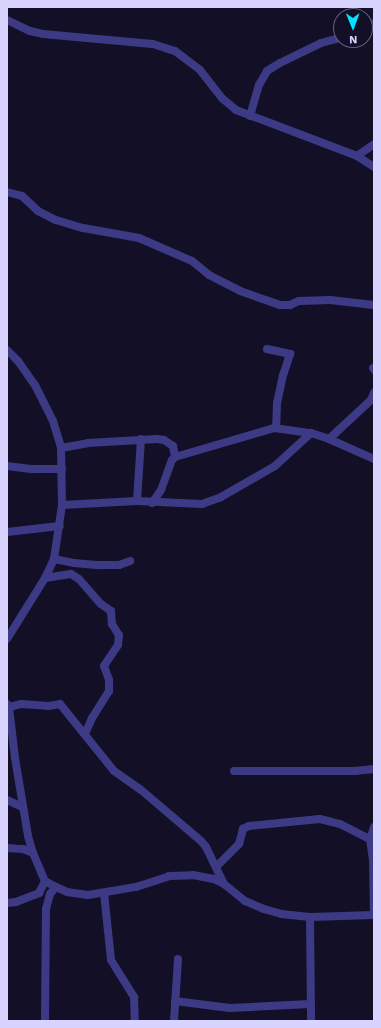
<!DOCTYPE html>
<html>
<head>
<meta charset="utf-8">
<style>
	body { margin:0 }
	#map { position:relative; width:381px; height:1028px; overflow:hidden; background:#130f26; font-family:"Work Sans",sans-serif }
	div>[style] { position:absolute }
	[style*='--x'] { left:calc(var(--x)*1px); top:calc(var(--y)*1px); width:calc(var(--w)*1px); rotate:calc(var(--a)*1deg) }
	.street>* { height:8px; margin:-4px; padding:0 4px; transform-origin:4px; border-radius:4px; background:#3d3a85 }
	span { translate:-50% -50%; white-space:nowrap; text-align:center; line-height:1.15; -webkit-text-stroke:3px #130f26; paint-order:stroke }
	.frame { position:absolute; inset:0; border:8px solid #d9d4ff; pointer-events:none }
	.north { position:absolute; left:333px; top:8px; width:40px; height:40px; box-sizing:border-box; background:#130f26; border:1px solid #625e7d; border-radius:50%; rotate:179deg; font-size:11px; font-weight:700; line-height:16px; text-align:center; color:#d9d4ff }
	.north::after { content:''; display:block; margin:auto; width:14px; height:18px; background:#00e5ff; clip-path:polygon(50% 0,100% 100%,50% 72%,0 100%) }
</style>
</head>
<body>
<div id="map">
	<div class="street">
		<i style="--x:7;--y:20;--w:25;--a:26"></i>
		<i style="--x:30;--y:31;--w:13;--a:13"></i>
		<i style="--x:43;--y:34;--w:110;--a:5.2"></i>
		<i style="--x:153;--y:44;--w:23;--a:18"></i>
		<i style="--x:175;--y:51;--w:31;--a:37"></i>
		<i style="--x:200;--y:70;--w:37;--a:52"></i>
		<i style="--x:223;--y:99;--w:17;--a:40"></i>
		<i style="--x:236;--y:110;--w:129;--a:20.8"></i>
		<i style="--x:357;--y:156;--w:20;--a:33"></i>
		<i style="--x:365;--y:30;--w:11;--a:-38"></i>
		<i style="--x:250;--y:116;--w:32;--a:-74"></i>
		<i style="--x:259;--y:85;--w:16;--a:-60"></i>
		<i style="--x:267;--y:71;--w:15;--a:-32"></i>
		<i style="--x:280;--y:63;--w:46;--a:-26"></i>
		<i style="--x:321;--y:43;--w:16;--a:-15"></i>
		<i style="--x:336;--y:39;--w:7;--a:-45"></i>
		<i style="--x:357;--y:156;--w:21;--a:-35"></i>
		<i style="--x:7;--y:192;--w:16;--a:15"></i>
		<i style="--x:22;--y:196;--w:22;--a:43"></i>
		<i style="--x:38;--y:211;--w:20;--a:27"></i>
		<i style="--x:56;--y:220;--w:28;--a:17"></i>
		<i style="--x:83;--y:228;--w:57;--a:10.1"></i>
		<i style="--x:139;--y:238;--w:58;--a:23.5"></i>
		<i style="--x:192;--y:261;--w:22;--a:39"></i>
		<i style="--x:209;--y:275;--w:35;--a:27"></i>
		<i style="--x:240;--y:291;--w:42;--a:19.3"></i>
		<i style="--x:280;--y:305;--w:10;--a:0"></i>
		<i style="--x:290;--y:305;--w:10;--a:-24"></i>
		<i style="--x:299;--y:301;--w:31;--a:-2"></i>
		<i style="--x:330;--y:300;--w:44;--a:6.5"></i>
		<i style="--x:267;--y:349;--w:24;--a:12"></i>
		<i style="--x:290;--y:354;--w:22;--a:108"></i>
		<i style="--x:283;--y:375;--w:29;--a:102"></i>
		<i style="--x:277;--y:403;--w:25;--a:92"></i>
		<i style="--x:7;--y:350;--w:16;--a:45"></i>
		<i style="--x:18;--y:361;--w:29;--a:55"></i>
		<i style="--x:35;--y:385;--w:40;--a:63.4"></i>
		<i style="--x:53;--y:421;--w:28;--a:73"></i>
		<i style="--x:61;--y:448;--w:57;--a:89"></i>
		<i style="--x:62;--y:505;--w:55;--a:98.4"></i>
		<i style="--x:54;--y:559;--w:21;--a:115"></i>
		<i style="--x:45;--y:578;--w:72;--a:121.9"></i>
		<i style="--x:373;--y:368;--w:2;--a:63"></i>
		<i style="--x:329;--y:439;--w:57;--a:-42.9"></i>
		<i style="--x:371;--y:400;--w:8;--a:-67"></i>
		<i style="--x:61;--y:448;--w:27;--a:-10"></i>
		<i style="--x:88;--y:443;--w:69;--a:-3.3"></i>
		<i style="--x:157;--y:439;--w:7;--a:8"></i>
		<i style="--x:164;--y:440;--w:11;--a:34"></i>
		<i style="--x:173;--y:446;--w:11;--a:80"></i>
		<i style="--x:7;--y:466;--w:26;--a:7"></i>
		<i style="--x:33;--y:469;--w:29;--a:0"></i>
		<i style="--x:137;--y:501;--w:62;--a:-86.3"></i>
		<i style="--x:152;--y:503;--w:16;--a:-55"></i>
		<i style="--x:161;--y:490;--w:32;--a:-70"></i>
		<i style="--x:172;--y:460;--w:4;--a:-45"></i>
		<i style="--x:175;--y:457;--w:103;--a:-16.3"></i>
		<i style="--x:274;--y:428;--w:37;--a:8"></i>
		<i style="--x:311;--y:433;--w:19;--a:18"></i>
		<i style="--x:329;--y:439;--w:49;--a:24"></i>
		<i style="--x:62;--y:505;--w:75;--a:-3.1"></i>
		<i style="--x:137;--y:501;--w:65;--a:2.6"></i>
		<i style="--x:202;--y:504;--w:20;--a:-20"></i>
		<i style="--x:221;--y:497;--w:62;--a:-29.9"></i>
		<i style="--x:275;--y:466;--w:49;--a:-42.5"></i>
		<i style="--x:7;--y:532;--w:53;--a:-6.5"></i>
		<i style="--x:54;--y:559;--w:20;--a:11"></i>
		<i style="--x:74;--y:563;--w:25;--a:5"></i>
		<i style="--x:99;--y:565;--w:20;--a:0"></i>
		<i style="--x:119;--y:565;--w:12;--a:-20"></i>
		<i style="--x:45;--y:578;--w:26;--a:-9"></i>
		<i style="--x:71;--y:574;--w:9;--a:32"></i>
		<i style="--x:79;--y:579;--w:33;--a:49"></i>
		<i style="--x:101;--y:604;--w:12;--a:35"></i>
		<i style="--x:111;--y:611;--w:13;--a:86"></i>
		<i style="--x:112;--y:624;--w:13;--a:58"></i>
		<i style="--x:119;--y:635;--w:10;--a:96"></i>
		<i style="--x:118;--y:645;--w:25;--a:124"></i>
		<i style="--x:104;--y:666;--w:15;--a:70"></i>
		<i style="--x:109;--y:680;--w:11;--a:90"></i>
		<i style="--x:109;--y:691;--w:32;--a:122"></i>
		<i style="--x:92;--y:718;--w:17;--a:114"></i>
		<i style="--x:7;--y:704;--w:4;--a:56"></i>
		<i style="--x:9;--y:707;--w:51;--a:83.3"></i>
		<i style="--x:15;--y:758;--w:79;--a:80.5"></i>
		<i style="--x:28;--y:836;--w:18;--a:74"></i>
		<i style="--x:33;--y:853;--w:30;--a:67"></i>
		<i style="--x:45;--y:881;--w:13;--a:29"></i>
		<i style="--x:56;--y:887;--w:12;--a:24"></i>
		<i style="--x:67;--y:892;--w:21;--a:8"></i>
		<i style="--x:88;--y:895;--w:49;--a:-9.5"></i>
		<i style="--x:136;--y:887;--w:35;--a:-18"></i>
		<i style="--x:169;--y:876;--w:24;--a:-2"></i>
		<i style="--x:193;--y:875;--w:21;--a:11"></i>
		<i style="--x:214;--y:879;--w:11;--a:27"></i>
		<i style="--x:224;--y:884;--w:27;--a:39"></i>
		<i style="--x:245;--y:901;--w:21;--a:23"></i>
		<i style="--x:264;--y:909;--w:18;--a:16"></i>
		<i style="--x:281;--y:914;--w:29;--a:6"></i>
		<i style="--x:310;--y:917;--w:64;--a:-1.8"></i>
		<i style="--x:9;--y:707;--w:12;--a:-14"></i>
		<i style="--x:21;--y:704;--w:27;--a:4"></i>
		<i style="--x:48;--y:706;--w:12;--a:-9"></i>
		<i style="--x:60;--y:704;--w:86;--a:51.1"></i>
		<i style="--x:114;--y:771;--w:32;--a:35"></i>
		<i style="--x:140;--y:789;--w:80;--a:40.4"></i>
		<i style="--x:201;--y:841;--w:8;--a:50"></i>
		<i style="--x:206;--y:847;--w:41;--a:64.1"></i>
		<i style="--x:234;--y:771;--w:121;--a:0"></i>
		<i style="--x:355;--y:771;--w:19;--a:-6"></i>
		<i style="--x:7;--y:800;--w:17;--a:25"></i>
		<i style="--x:374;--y:827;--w:13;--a:108"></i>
		<i style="--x:370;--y:839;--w:21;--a:82"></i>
		<i style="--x:373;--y:860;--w:55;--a:89"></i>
		<i style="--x:7;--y:848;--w:16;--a:4"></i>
		<i style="--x:23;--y:849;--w:11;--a:22"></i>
		<i style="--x:216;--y:867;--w:33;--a:-45"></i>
		<i style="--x:239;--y:844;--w:16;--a:-75"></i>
		<i style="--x:243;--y:829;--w:7;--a:-27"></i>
		<i style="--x:249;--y:826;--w:71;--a:-5.6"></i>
		<i style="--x:320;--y:819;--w:21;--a:14"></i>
		<i style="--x:340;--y:824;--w:34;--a:27"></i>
		<i style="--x:104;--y:893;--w:67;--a:84"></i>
		<i style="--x:111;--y:960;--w:44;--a:58.1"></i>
		<i style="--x:134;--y:997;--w:24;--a:88"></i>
		<i style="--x:7;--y:903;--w:9;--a:-6"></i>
		<i style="--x:16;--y:902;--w:25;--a:-21"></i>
		<i style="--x:39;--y:893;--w:13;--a:-63"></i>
		<i style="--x:310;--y:917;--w:104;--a:89.4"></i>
		<i style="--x:175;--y:1001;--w:55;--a:7.3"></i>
		<i style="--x:230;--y:1008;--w:80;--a:-2.9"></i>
		<i style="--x:45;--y:1021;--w:112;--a:-89.5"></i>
		<i style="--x:46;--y:909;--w:16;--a:-75"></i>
		<i style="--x:50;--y:894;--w:9;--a:-49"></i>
		<i style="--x:174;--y:1021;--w:62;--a:-86.3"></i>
	</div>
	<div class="frame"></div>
	<div class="north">N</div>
</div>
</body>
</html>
